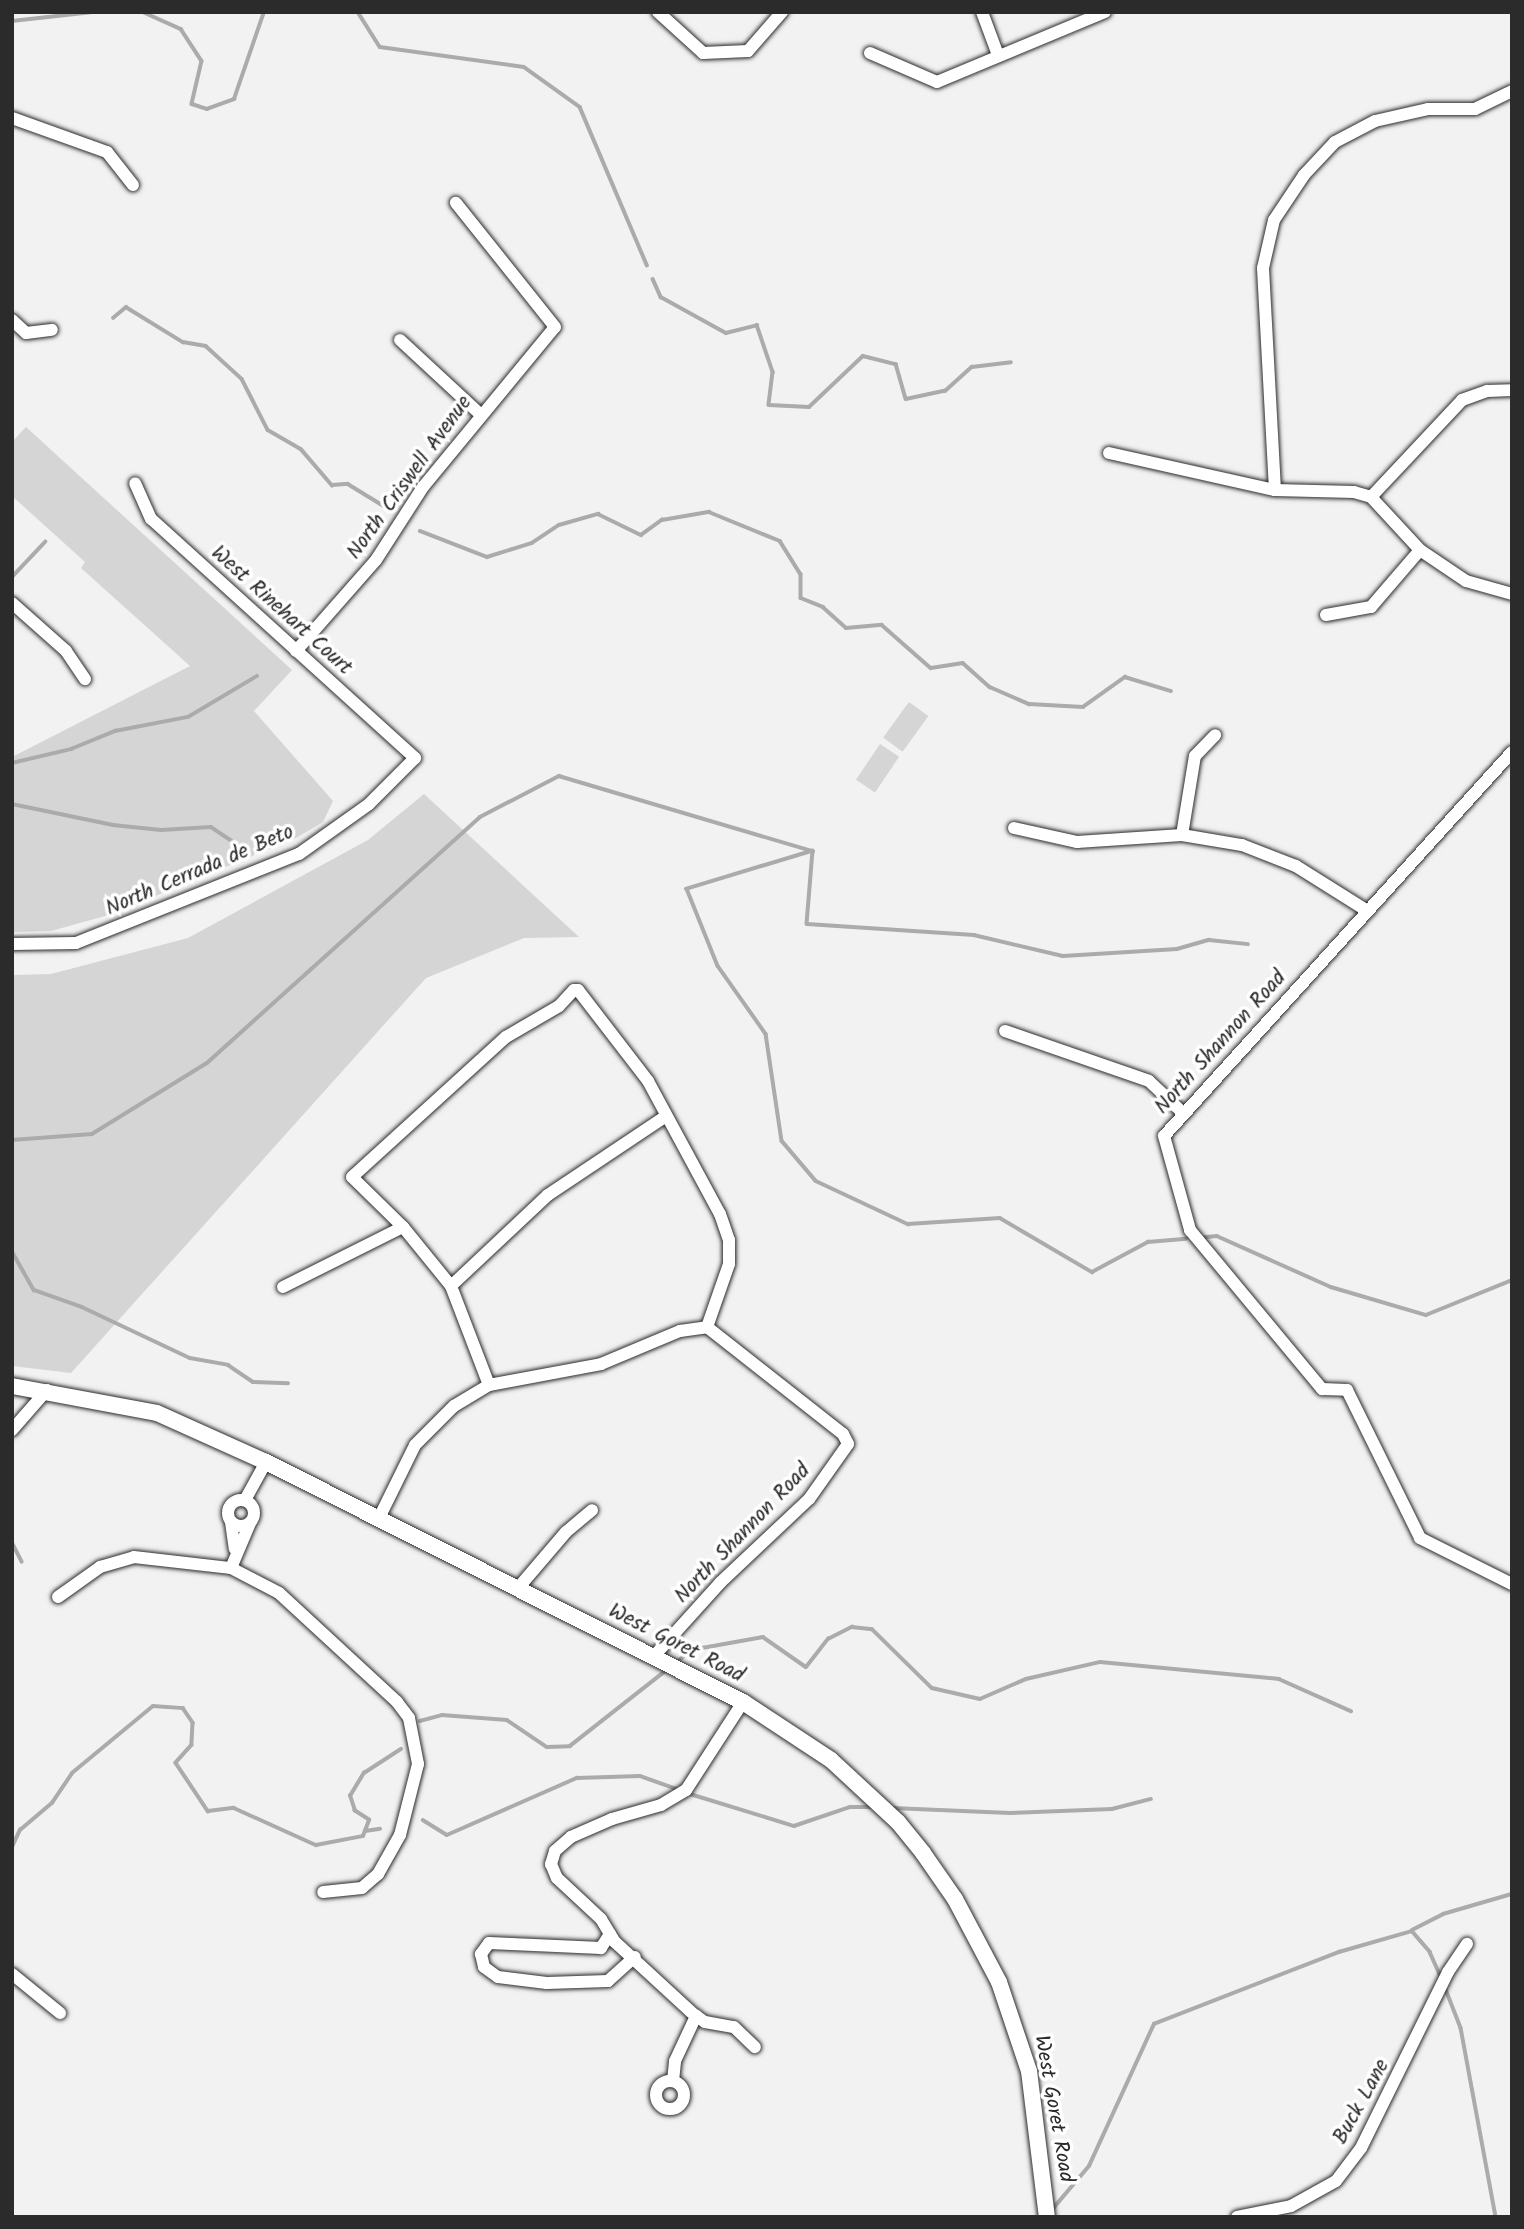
<!DOCTYPE html>
<html>
<head>
<meta charset="utf-8">
<style>
	body { margin:0 }
	#map { position:relative; width:1524px; height:2229px; overflow:hidden; background:#f2f2f2; font-family:Kalam,sans-serif }
	div>[style] { position:absolute }
	[style*='--x'] { left:calc(var(--x)*1px); top:calc(var(--y)*1px); width:calc(var(--w)*1px); rotate:calc(var(--a)*1deg) }
	.green>* { inset:0; background:#d5d5d5; transform-origin:0 0 }
	.stream>* { height:3.5px; margin:-1.75px; padding:0 1.75px; transform-origin:1.75px; border-radius:1.75px; background:#ababab }
	.roads { filter:drop-shadow(0 0 2px #2b2b2b) drop-shadow(0 0 2px #2b2b2b) }
	.minor>* { height:12px; margin:-6px; padding:0 6px; transform-origin:6px; border-radius:6px; background:#fff }
	.minor>.ring { margin:-6px; padding:0; box-sizing:content-box; background:none; border:12px solid #fff; border-radius:50% }
	.tertiary>* { height:16px; margin:-8px; padding:0 8px; transform-origin:8px; border-radius:8px; background:#fff }
	span { translate:-50% -50%; white-space:nowrap; text-align:center; line-height:1.15; -webkit-text-stroke:7px #fff; paint-order:stroke }
	.street-label { font-size:21px; color:#2b2b2b }
	.frame { position:absolute; inset:0; border:14px solid #2b2b2b; pointer-events:none }
</style>
</head>
<body>
<div id="map">
	<div class="green">
		<i style="clip-path:polygon(26px 427px,292px 670px,254px 711px,333px 801px,323px 822px,296px 838px,109px 915px,51px 931px,12px 932px,12px 757px,190px 666px,81px 568px,85px 562px,12px 496px,12px 442px)"></i>
		<i style="left:909px;top:702px;width:24px;height:44px;rotate:36deg"></i>
		<i style="left:880px;top:744px;width:23px;height:43px;rotate:34deg"></i>
		<i style="clip-path:polygon(424px 794px,579px 937px,524px 938px,426px 978px,71px 1373px,12px 1366px,12px 975px,51px 974px,188px 938px,368px 840px)"></i>
	</div>
	<div class="stream">
		<i style="--x:143;--y:12;--w:42;--a:24.1"></i>
		<i style="--x:181;--y:29;--w:38;--a:57"></i>
		<i style="--x:202;--y:61;--w:44;--a:103.1"></i>
		<i style="--x:192;--y:104;--w:16;--a:18"></i>
		<i style="--x:207;--y:109;--w:29;--a:-20"></i>
		<i style="--x:234;--y:99;--w:92;--a:-71"></i>
		<i style="--x:358;--y:12;--w:41;--a:57.8"></i>
		<i style="--x:380;--y:47;--w:145;--a:7.9"></i>
		<i style="--x:524;--y:67;--w:69;--a:35.5"></i>
		<i style="--x:580;--y:107;--w:172;--a:67"></i>
		<i style="--x:12;--y:21;--w:81;--a:-6.3"></i>
		<i style="--x:653;--y:279;--w:20;--a:66"></i>
		<i style="--x:661;--y:297;--w:74;--a:29"></i>
		<i style="--x:726;--y:333;--w:32;--a:-14"></i>
		<i style="--x:757;--y:325;--w:50;--a:71.2"></i>
		<i style="--x:773;--y:372;--w:33;--a:97"></i>
		<i style="--x:769;--y:405;--w:40;--a:2.9"></i>
		<i style="--x:809;--y:407;--w:74;--a:-43.4"></i>
		<i style="--x:863;--y:356;--w:34;--a:14"></i>
		<i style="--x:896;--y:364;--w:36;--a:74"></i>
		<i style="--x:906;--y:399;--w:40;--a:-12"></i>
		<i style="--x:945;--y:391;--w:36;--a:-42"></i>
		<i style="--x:972;--y:367;--w:39;--a:-7"></i>
		<i style="--x:113;--y:318;--w:17;--a:-40"></i>
		<i style="--x:126;--y:307;--w:67;--a:31.6"></i>
		<i style="--x:183;--y:342;--w:23;--a:10"></i>
		<i style="--x:206;--y:346;--w:49;--a:42.5"></i>
		<i style="--x:242;--y:379;--w:57;--a:63"></i>
		<i style="--x:268;--y:430;--w:38;--a:30"></i>
		<i style="--x:301;--y:449;--w:48;--a:49.3"></i>
		<i style="--x:332;--y:485;--w:16;--a:-4"></i>
		<i style="--x:348;--y:484;--w:46;--a:31.6"></i>
		<i style="--x:420;--y:531;--w:72;--a:21.2"></i>
		<i style="--x:487;--y:557;--w:47;--a:-17.3"></i>
		<i style="--x:532;--y:543;--w:32;--a:-34"></i>
		<i style="--x:559;--y:525;--w:41;--a:-15.8"></i>
		<i style="--x:598;--y:514;--w:48;--a:26"></i>
		<i style="--x:641;--y:535;--w:26;--a:-36"></i>
		<i style="--x:662;--y:520;--w:48;--a:-9.7"></i>
		<i style="--x:709;--y:512;--w:77;--a:22.2"></i>
		<i style="--x:780;--y:541;--w:39;--a:58"></i>
		<i style="--x:801;--y:574;--w:24;--a:90"></i>
		<i style="--x:801;--y:598;--w:24;--a:22"></i>
		<i style="--x:823;--y:607;--w:31;--a:42"></i>
		<i style="--x:846;--y:628;--w:36;--a:-5"></i>
		<i style="--x:882;--y:625;--w:65;--a:41.3"></i>
		<i style="--x:931;--y:668;--w:32;--a:-9"></i>
		<i style="--x:963;--y:663;--w:36;--a:42"></i>
		<i style="--x:990;--y:687;--w:43;--a:23.6"></i>
		<i style="--x:1029;--y:704;--w:54;--a:3.2"></i>
		<i style="--x:1083;--y:707;--w:52;--a:-35.5"></i>
		<i style="--x:1125;--y:677;--w:48;--a:16.9"></i>
		<i style="--x:13;--y:576;--w:47;--a:-46.7"></i>
		<i style="--x:12;--y:763;--w:61;--a:-13.3"></i>
		<i style="--x:71;--y:749;--w:48;--a:-22.2"></i>
		<i style="--x:115;--y:731;--w:74;--a:-10.9"></i>
		<i style="--x:188;--y:717;--w:80;--a:-30.7"></i>
		<i style="--x:12;--y:804;--w:103;--a:11.7"></i>
		<i style="--x:113;--y:825;--w:48;--a:5.9"></i>
		<i style="--x:161;--y:830;--w:50;--a:-3.4"></i>
		<i style="--x:211;--y:827;--w:43;--a:33.7"></i>
		<i style="--x:813;--y:851;--w:73;--a:94.7"></i>
		<i style="--x:807;--y:924;--w:167;--a:3.8"></i>
		<i style="--x:974;--y:935;--w:91;--a:13.3"></i>
		<i style="--x:1063;--y:956;--w:114;--a:-3.5"></i>
		<i style="--x:1177;--y:949;--w:33;--a:-16"></i>
		<i style="--x:1209;--y:940;--w:39;--a:6"></i>
		<i style="--x:12;--y:1140;--w:80;--a:-4.3"></i>
		<i style="--x:92;--y:1134;--w:135;--a:-31.7"></i>
		<i style="--x:207;--y:1063;--w:367;--a:-42"></i>
		<i style="--x:480;--y:817;--w:89;--a:-27.4"></i>
		<i style="--x:559;--y:776;--w:265;--a:16.5"></i>
		<i style="--x:813;--y:851;--w:132;--a:163.2"></i>
		<i style="--x:687;--y:889;--w:83;--a:68.1"></i>
		<i style="--x:718;--y:966;--w:83;--a:54.8"></i>
		<i style="--x:766;--y:1034;--w:108;--a:81.5"></i>
		<i style="--x:782;--y:1141;--w:52;--a:49.6"></i>
		<i style="--x:816;--y:1181;--w:102;--a:25.1"></i>
		<i style="--x:908;--y:1224;--w:92;--a:-3.7"></i>
		<i style="--x:1000;--y:1218;--w:107;--a:30.4"></i>
		<i style="--x:1092;--y:1272;--w:64;--a:-28.2"></i>
		<i style="--x:1148;--y:1242;--w:38;--a:-5"></i>
		<i style="--x:1206;--y:1237;--w:11;--a:-5"></i>
		<i style="--x:1217;--y:1236;--w:125;--a:24.1"></i>
		<i style="--x:1331;--y:1287;--w:99;--a:16.4"></i>
		<i style="--x:1426;--y:1315;--w:93;--a:-22.1"></i>
		<i style="--x:12;--y:1251;--w:45;--a:60.6"></i>
		<i style="--x:34;--y:1290;--w:51;--a:19.5"></i>
		<i style="--x:82;--y:1307;--w:119;--a:25.3"></i>
		<i style="--x:190;--y:1358;--w:39;--a:10"></i>
		<i style="--x:228;--y:1365;--w:30;--a:34"></i>
		<i style="--x:253;--y:1382;--w:35;--a:2"></i>
		<i style="--x:12;--y:1542;--w:22;--a:63"></i>
		<i style="--x:677;--y:1662;--w:18;--a:-41"></i>
		<i style="--x:691;--y:1650;--w:73;--a:-10.2"></i>
		<i style="--x:763;--y:1637;--w:52;--a:34.9"></i>
		<i style="--x:806;--y:1667;--w:36;--a:-52"></i>
		<i style="--x:828;--y:1639;--w:27;--a:-27"></i>
		<i style="--x:852;--y:1627;--w:20;--a:6"></i>
		<i style="--x:872;--y:1629;--w:84;--a:44.5"></i>
		<i style="--x:932;--y:1688;--w:49;--a:12.9"></i>
		<i style="--x:980;--y:1699;--w:50;--a:-23.5"></i>
		<i style="--x:1026;--y:1679;--w:76;--a:-12.9"></i>
		<i style="--x:1100;--y:1662;--w:180;--a:5.4"></i>
		<i style="--x:1279;--y:1679;--w:79;--a:24"></i>
		<i style="--x:420;--y:1721;--w:23;--a:-15"></i>
		<i style="--x:442;--y:1715;--w:65;--a:4.4"></i>
		<i style="--x:507;--y:1720;--w:48;--a:34"></i>
		<i style="--x:547;--y:1747;--w:23;--a:-2"></i>
		<i style="--x:570;--y:1746;--w:125;--a:-38.2"></i>
		<i style="--x:687;--y:1793;--w:112;--a:17.1"></i>
		<i style="--x:794;--y:1826;--w:59;--a:-18.7"></i>
		<i style="--x:850;--y:1807;--w:24;--a:0"></i>
		<i style="--x:892;--y:1808;--w:118;--a:2.4"></i>
		<i style="--x:1010;--y:1813;--w:102;--a:-2.2"></i>
		<i style="--x:1112;--y:1809;--w:40;--a:-14.4"></i>
		<i style="--x:423;--y:1820;--w:28;--a:32"></i>
		<i style="--x:447;--y:1835;--w:142;--a:-23.7"></i>
		<i style="--x:577;--y:1778;--w:63;--a:-1.8"></i>
		<i style="--x:640;--y:1776;--w:42;--a:19.3"></i>
		<i style="--x:365;--y:1831;--w:15;--a:-8"></i>
		<i style="--x:12;--y:1847;--w:19;--a:-65"></i>
		<i style="--x:20;--y:1830;--w:42;--a:-40.2"></i>
		<i style="--x:52;--y:1803;--w:36;--a:-56"></i>
		<i style="--x:72;--y:1773;--w:105;--a:-39.6"></i>
		<i style="--x:153;--y:1706;--w:30;--a:4"></i>
		<i style="--x:183;--y:1708;--w:18;--a:56"></i>
		<i style="--x:193;--y:1723;--w:22;--a:93"></i>
		<i style="--x:192;--y:1745;--w:24;--a:132"></i>
		<i style="--x:176;--y:1763;--w:58;--a:56.3"></i>
		<i style="--x:208;--y:1811;--w:26;--a:-7"></i>
		<i style="--x:234;--y:1808;--w:90;--a:24.3"></i>
		<i style="--x:316;--y:1845;--w:48;--a:-10.8"></i>
		<i style="--x:363;--y:1836;--w:17;--a:-69"></i>
		<i style="--x:369;--y:1820;--w:17;--a:-147"></i>
		<i style="--x:355;--y:1811;--w:16;--a:-108"></i>
		<i style="--x:350;--y:1796;--w:27;--a:-59"></i>
		<i style="--x:364;--y:1773;--w:44;--a:-33"></i>
		<i style="--x:1412;--y:1930;--w:35;--a:-27"></i>
		<i style="--x:1443;--y:1914;--w:72;--a:-16.2"></i>
		<i style="--x:1445;--y:1987;--w:44;--a:68.7"></i>
		<i style="--x:1461;--y:2028;--w:192;--a:79.5"></i>
		<i style="--x:1051;--y:2211;--w:59;--a:-49.8"></i>
		<i style="--x:1089;--y:2166;--w:156;--a:-65.4"></i>
		<i style="--x:1154;--y:2024;--w:199;--a:-21.3"></i>
		<i style="--x:1339;--y:1952;--w:76;--a:-16"></i>
		<i style="--x:1412;--y:1931;--w:28;--a:49"></i>
		<i style="--x:1430;--y:1952;--w:27;--a:66"></i>
	</div>
	<div class="roads">
		<div class="minor">
			<i style="--x:658;--y:12;--w:61;--a:42.3"></i>
			<i style="--x:703;--y:53;--w:45;--a:-2.5"></i>
			<i style="--x:748;--y:51;--w:52;--a:-48.9"></i>
			<i style="--x:982;--y:12;--w:46;--a:69.6"></i>
			<i style="--x:870;--y:53;--w:73;--a:23.4"></i>
			<i style="--x:937;--y:82;--w:182;--a:-22.6"></i>
			<i style="--x:12;--y:118;--w:101;--a:19.7"></i>
			<i style="--x:107;--y:152;--w:42;--a:51.8"></i>
			<i style="--x:12;--y:320;--w:19;--a:43"></i>
			<i style="--x:26;--y:333;--w:26;--a:-7"></i>
			<i style="--x:400;--y:340;--w:109;--a:42.8"></i>
			<i style="--x:1109;--y:453;--w:170;--a:12.6"></i>
			<i style="--x:1275;--y:490;--w:79;--a:1.5"></i>
			<i style="--x:1354;--y:492;--w:18;--a:16"></i>
			<i style="--x:1371;--y:497;--w:72;--a:47.2"></i>
			<i style="--x:1420;--y:550;--w:55;--a:34"></i>
			<i style="--x:1466;--y:581;--w:48;--a:15.8"></i>
			<i style="--x:1275;--y:490;--w:222;--a:-93.1"></i>
			<i style="--x:1263;--y:268;--w:49;--a:-77.1"></i>
			<i style="--x:1274;--y:220;--w:54;--a:-56.3"></i>
			<i style="--x:1304;--y:175;--w:45;--a:-46.8"></i>
			<i style="--x:1335;--y:142;--w:45;--a:-27.7"></i>
			<i style="--x:1375;--y:121;--w:54;--a:-12.8"></i>
			<i style="--x:1428;--y:109;--w:47;--a:0"></i>
			<i style="--x:1475;--y:109;--w:41;--a:-25.9"></i>
			<i style="--x:1371;--y:497;--w:133;--a:-46.8"></i>
			<i style="--x:1462;--y:400;--w:27;--a:-20"></i>
			<i style="--x:1487;--y:391;--w:25;--a:-2"></i>
			<i style="--x:12;--y:603;--w:72;--a:41.6"></i>
			<i style="--x:66;--y:651;--w:34;--a:56"></i>
			<i style="--x:1326;--y:615;--w:46;--a:-10.1"></i>
			<i style="--x:1371;--y:607;--w:75;--a:-49.3"></i>
			<i style="--x:296;--y:651;--w:121;--a:-48.7"></i>
			<i style="--x:376;--y:560;--w:87;--a:-57.2"></i>
			<i style="--x:423;--y:487;--w:207;--a:-50.5"></i>
			<i style="--x:555;--y:327;--w:159;--a:-128.6"></i>
			<i style="--x:1512;--y:752;--w:518;--a:132.18"></i>
			<i style="--x:1164;--y:1136;--w:98;--a:74.5"></i>
			<i style="--x:1190;--y:1230;--w:207;--a:50.3"></i>
			<i style="--x:1322;--y:1389;--w:25;--a:2"></i>
			<i style="--x:1347;--y:1390;--w:165;--a:63.7"></i>
			<i style="--x:1420;--y:1538;--w:103;--a:26.6"></i>
			<i style="--x:1014;--y:828;--w:65;--a:12.5"></i>
			<i style="--x:1077;--y:842;--w:105;--a:-3.8"></i>
			<i style="--x:1182;--y:835;--w:61;--a:9.5"></i>
			<i style="--x:1242;--y:845;--w:58;--a:21.3"></i>
			<i style="--x:1296;--y:866;--w:83;--a:32.2"></i>
			<i style="--x:1182;--y:835;--w:80;--a:-80.7"></i>
			<i style="--x:1195;--y:756;--w:29;--a:-46"></i>
			<i style="--x:12;--y:944;--w:64;--a:-0.9"></i>
			<i style="--x:76;--y:943;--w:240;--a:-21.8"></i>
			<i style="--x:299;--y:854;--w:86;--a:-35.5"></i>
			<i style="--x:369;--y:804;--w:65;--a:-45"></i>
			<i style="--x:415;--y:758;--w:356;--a:-137.8"></i>
			<i style="--x:151;--y:519;--w:39;--a:-114"></i>
			<i style="--x:1005;--y:1031;--w:152;--a:19.1"></i>
			<i style="--x:1149;--y:1081;--w:45;--a:43.2"></i>
			<i style="--x:451;--y:1286;--w:133;--a:-43.2"></i>
			<i style="--x:548;--y:1195;--w:142;--a:-33.8"></i>
			<i style="--x:283;--y:1287;--w:134;--a:-26.6"></i>
			<i style="--x:489;--y:1385;--w:106;--a:-111"></i>
			<i style="--x:451;--y:1286;--w:76;--a:-129.1"></i>
			<i style="--x:403;--y:1227;--w:71;--a:-135.6"></i>
			<i style="--x:352;--y:1177;--w:208;--a:-42.3"></i>
			<i style="--x:506;--y:1037;--w:61;--a:-30.3"></i>
			<i style="--x:559;--y:1006;--w:22;--a:-47"></i>
			<i style="--x:574;--y:990;--w:4;--a:0"></i>
			<i style="--x:578;--y:990;--w:115;--a:52.4"></i>
			<i style="--x:648;--y:1081;--w:151;--a:61.6"></i>
			<i style="--x:720;--y:1214;--w:28;--a:71"></i>
			<i style="--x:729;--y:1240;--w:24;--a:90"></i>
			<i style="--x:729;--y:1264;--w:67;--a:109.2"></i>
			<i style="--x:12;--y:1430;--w:53;--a:-48.8"></i>
			<i class="ring" style="left:228px;top:1500px;width:14px;height:14px"></i>
			<i style="--x:245;--y:1500;--w:43;--a:-61.1"></i>
			<i style="--x:379;--y:1518;--w:81;--a:-63.7"></i>
			<i style="--x:415;--y:1445;--w:55;--a:-45"></i>
			<i style="--x:454;--y:1406;--w:41;--a:-31"></i>
			<i style="--x:489;--y:1385;--w:114;--a:-10.6"></i>
			<i style="--x:601;--y:1364;--w:86;--a:-22.7"></i>
			<i style="--x:680;--y:1331;--w:27;--a:-8"></i>
			<i style="--x:707;--y:1327;--w:173;--a:38.2"></i>
			<i style="--x:843;--y:1434;--w:11;--a:63"></i>
			<i style="--x:848;--y:1444;--w:67;--a:125.3"></i>
			<i style="--x:809;--y:1499;--w:122;--a:136.7"></i>
			<i style="--x:720;--y:1583;--w:98;--a:132.1"></i>
			<i style="--x:231;--y:1522;--w:27;--a:82"></i>
			<i style="--x:231;--y:1568;--w:49;--a:-67.1"></i>
			<i style="--x:519;--y:1587;--w:72;--a:-49.5"></i>
			<i style="--x:566;--y:1532;--w:34;--a:-40"></i>
			<i style="--x:58;--y:1597;--w:52;--a:-35.5"></i>
			<i style="--x:100;--y:1567;--w:35;--a:-16"></i>
			<i style="--x:134;--y:1557;--w:98;--a:6.5"></i>
			<i style="--x:231;--y:1568;--w:54;--a:27.5"></i>
			<i style="--x:279;--y:1593;--w:161;--a:42.7"></i>
			<i style="--x:397;--y:1702;--w:20;--a:53"></i>
			<i style="--x:409;--y:1718;--w:47;--a:78.9"></i>
			<i style="--x:418;--y:1764;--w:73;--a:104.2"></i>
			<i style="--x:400;--y:1835;--w:45;--a:119.4"></i>
			<i style="--x:378;--y:1874;--w:21;--a:139"></i>
			<i style="--x:362;--y:1888;--w:39;--a:174"></i>
			<i style="--x:743;--y:1702;--w:105;--a:122.9"></i>
			<i style="--x:686;--y:1790;--w:29;--a:149"></i>
			<i style="--x:661;--y:1805;--w:51;--a:164.1"></i>
			<i style="--x:612;--y:1819;--w:45;--a:156.3"></i>
			<i style="--x:571;--y:1837;--w:21;--a:139"></i>
			<i style="--x:555;--y:1851;--w:14;--a:107"></i>
			<i style="--x:551;--y:1864;--w:15;--a:67"></i>
			<i style="--x:557;--y:1878;--w:60;--a:43"></i>
			<i style="--x:601;--y:1919;--w:27;--a:59"></i>
			<i style="--x:615;--y:1942;--w:103;--a:42.6"></i>
			<i style="--x:691;--y:2012;--w:17;--a:36"></i>
			<i style="--x:705;--y:2022;--w:29;--a:10"></i>
			<i style="--x:734;--y:2027;--w:29;--a:44"></i>
			<i style="--x:610;--y:1934;--w:17;--a:123"></i>
			<i style="--x:601;--y:1948;--w:112;--a:-177.4"></i>
			<i style="--x:489;--y:1943;--w:14;--a:126"></i>
			<i style="--x:481;--y:1954;--w:13;--a:77"></i>
			<i style="--x:484;--y:1967;--w:17;--a:36"></i>
			<i style="--x:498;--y:1977;--w:49;--a:7"></i>
			<i style="--x:547;--y:1983;--w:61;--a:-1.9"></i>
			<i style="--x:608;--y:1981;--w:36;--a:-42"></i>
			<i style="--x:12;--y:1974;--w:62;--a:39.1"></i>
			<i style="--x:673;--y:2081;--w:20;--a:-84"></i>
			<i style="--x:675;--y:2061;--w:50;--a:-65"></i>
			<i class="ring" style="left:656px;top:2081px;width:16px;height:16px"></i>
			<i style="--x:1237;--y:2217;--w:55;--a:-11.5"></i>
			<i style="--x:1291;--y:2206;--w:51;--a:-29.1"></i>
			<i style="--x:1336;--y:2181;--w:41;--a:-52.9"></i>
			<i style="--x:1361;--y:2148;--w:196;--a:-63.7"></i>
			<i style="--x:1448;--y:1972;--w:34;--a:-56"></i>
		</div>
		<div class="tertiary">
			<i style="--x:12;--y:1386;--w:147;--a:10.5"></i>
			<i style="--x:157;--y:1413;--w:120;--a:24.2"></i>
			<i style="--x:266;--y:1462;--w:534;--a:26.71"></i>
			<i style="--x:743;--y:1702;--w:105;--a:33.4"></i>
			<i style="--x:831;--y:1760;--w:91;--a:42.8"></i>
			<i style="--x:898;--y:1822;--w:40;--a:51"></i>
			<i style="--x:923;--y:1853;--w:56;--a:55.2"></i>
			<i style="--x:955;--y:1899;--w:94;--a:62.1"></i>
			<i style="--x:999;--y:1982;--w:94;--a:71.4"></i>
			<i style="--x:1029;--y:2071;--w:147;--a:83"></i>
		</div>
	</div>
	<div class="street-label">
		<span style="left:410px;top:478px;rotate:-54deg">North Criswell Avenue</span>
		<span style="left:281px;top:611px;rotate:42deg">West Rinehart Court</span>
		<span style="left:200px;top:871px;rotate:-23deg">North Cerrada de Beto</span>
		<span style="left:1221px;top:1043px;rotate:-48deg">North Shannon Road</span>
		<span style="left:743px;top:1534px;rotate:-46deg">North Shannon Road</span>
		<span style="left:676px;top:1644px;rotate:27deg">West Goret Road</span>
		<span style="left:1362px;top:2102px;rotate:-61deg">Buck Lane</span>
		<span style="left:1053px;top:2109px;rotate:80deg">West Goret Road</span>
	</div>
	<div class="frame"></div>
</div>
</body>
</html>
